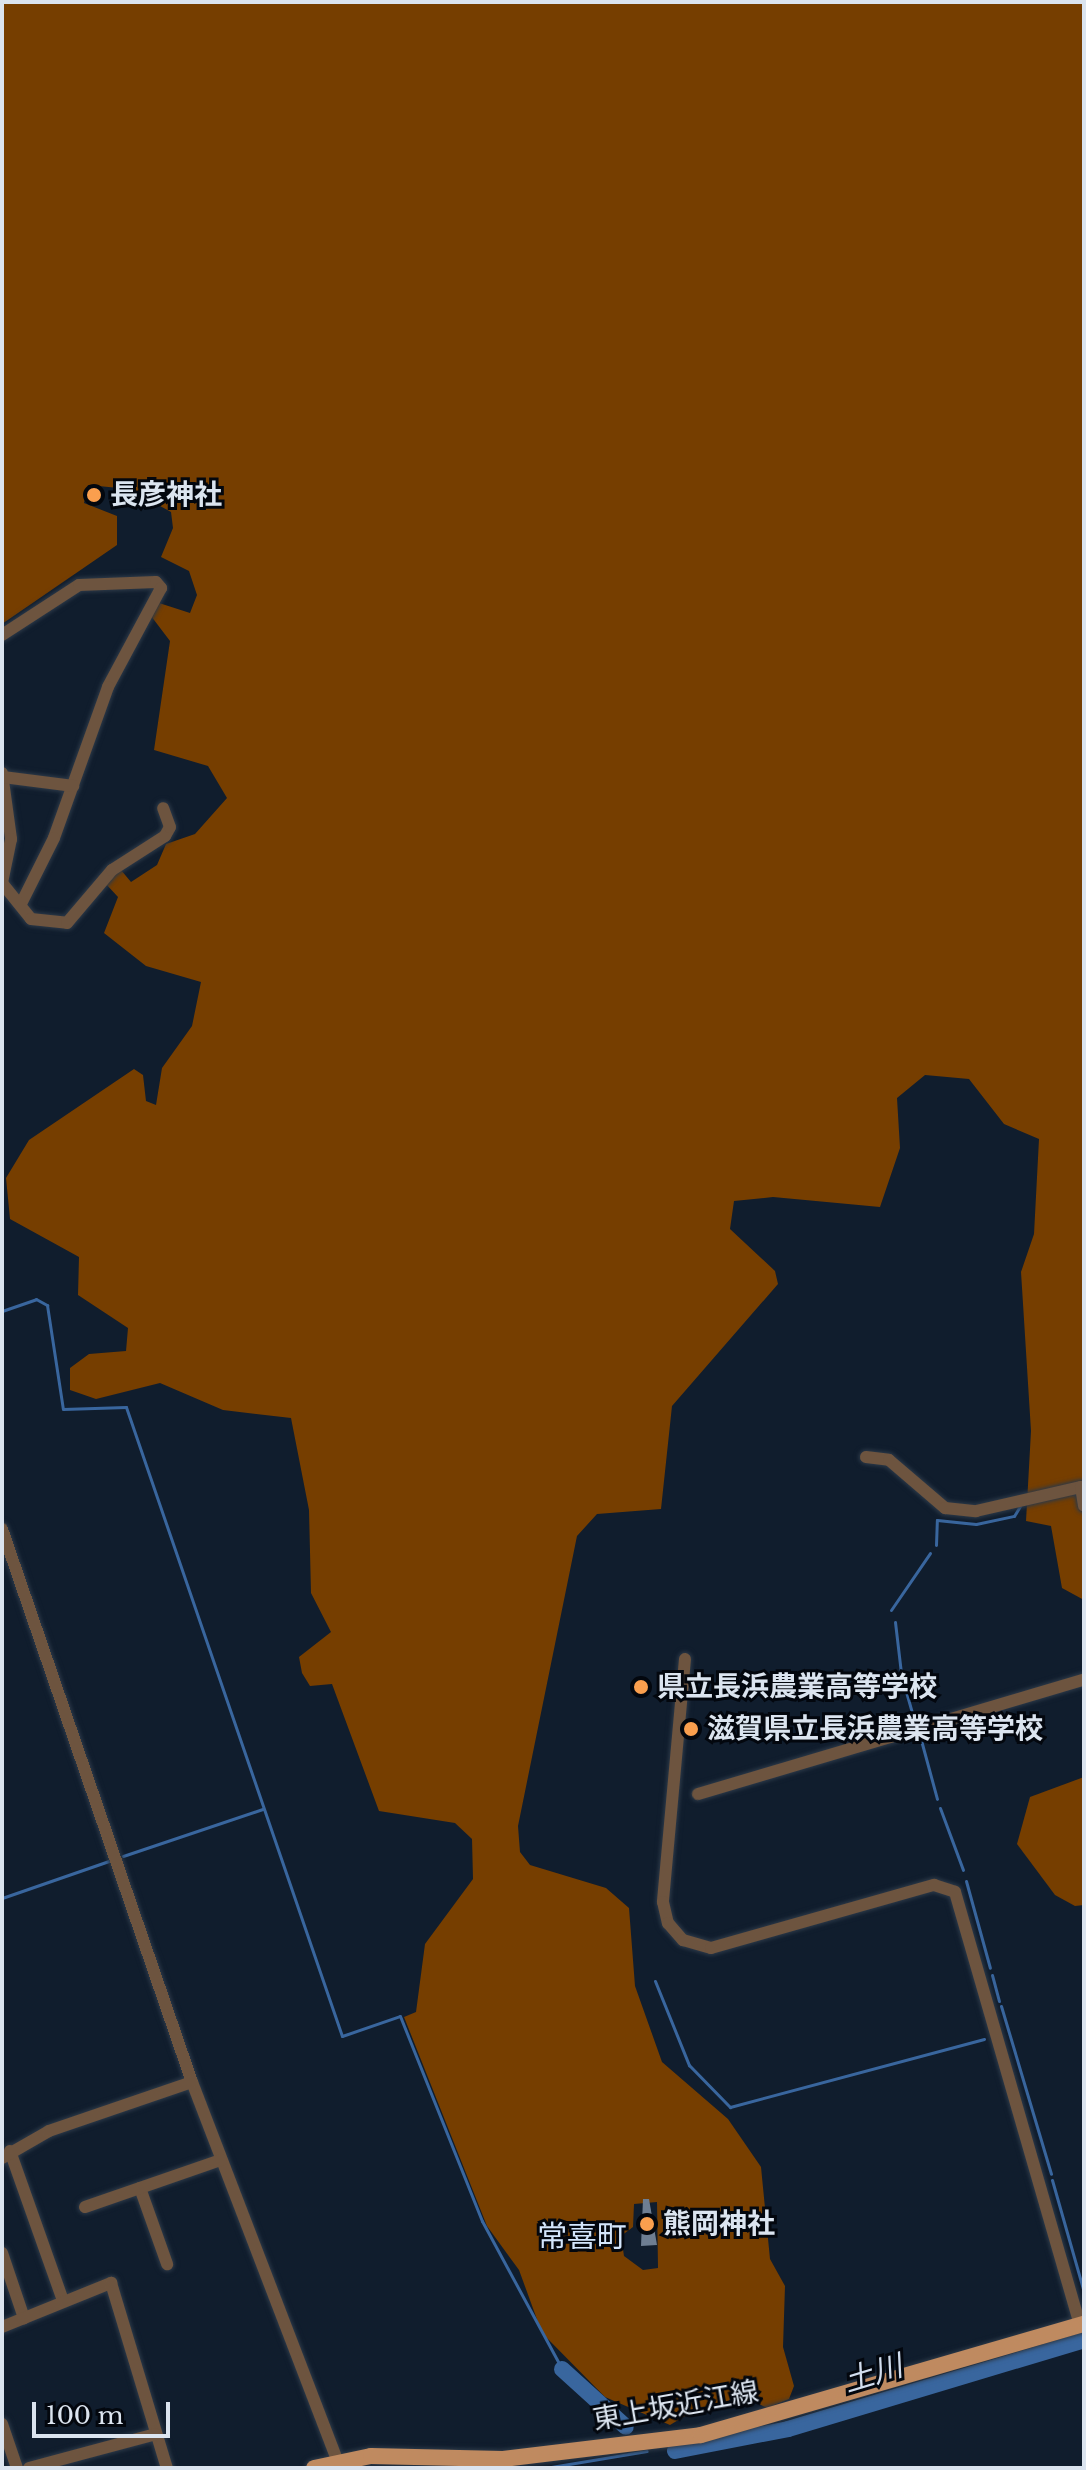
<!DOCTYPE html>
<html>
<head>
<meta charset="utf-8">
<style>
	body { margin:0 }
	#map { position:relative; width:1086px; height:2470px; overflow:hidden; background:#101d2d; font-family:"Libre Baskerville","Noto Sans JP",serif }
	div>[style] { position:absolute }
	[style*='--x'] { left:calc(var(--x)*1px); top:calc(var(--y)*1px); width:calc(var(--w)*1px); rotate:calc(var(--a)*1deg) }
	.forest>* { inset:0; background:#763e00 }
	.stream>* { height:3px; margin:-1.5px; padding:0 1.5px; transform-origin:1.5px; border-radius:1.5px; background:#39669e }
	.river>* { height:16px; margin:-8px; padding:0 8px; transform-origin:8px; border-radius:8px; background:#39669e }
	.building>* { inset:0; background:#6e7e92 }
	.roads { filter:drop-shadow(0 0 2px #2c3948) drop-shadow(0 0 2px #2c3948) }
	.minor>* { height:12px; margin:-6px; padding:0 6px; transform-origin:6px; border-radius:6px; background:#6d543f }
	.major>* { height:16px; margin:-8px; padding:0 8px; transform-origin:8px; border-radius:8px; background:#bf8a60 }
	.dots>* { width:22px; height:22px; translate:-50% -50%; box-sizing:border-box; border:4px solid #03070e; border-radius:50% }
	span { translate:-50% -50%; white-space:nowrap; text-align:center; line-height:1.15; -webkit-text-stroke:6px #03070e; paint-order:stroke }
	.poi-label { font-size:28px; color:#dbe4ef; font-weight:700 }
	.left { translate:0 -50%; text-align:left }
	.street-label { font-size:28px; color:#dbe4ef }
	.neighbourhood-label { font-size:30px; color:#d4e6fc }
	.water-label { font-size:30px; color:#d1ddee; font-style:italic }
	.frame { position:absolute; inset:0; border:4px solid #dbe4ef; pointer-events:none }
	.scale { position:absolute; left:32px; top:2402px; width:138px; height:36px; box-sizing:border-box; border:4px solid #dbe4ef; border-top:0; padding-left:10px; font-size:24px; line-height:28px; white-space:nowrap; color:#dbe4ef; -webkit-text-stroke:6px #03070e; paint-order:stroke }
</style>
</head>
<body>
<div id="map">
	<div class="forest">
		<i style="clip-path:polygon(evenodd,2px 2px,1084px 2px,1084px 1600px,1062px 1588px,1051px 1526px,1026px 1521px,1031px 1431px,1021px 1272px,1034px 1234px,1039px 1139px,1004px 1124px,969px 1079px,925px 1075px,897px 1098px,900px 1148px,880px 1207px,773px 1197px,734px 1201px,730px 1229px,775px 1271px,778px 1284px,672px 1406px,661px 1509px,597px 1514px,577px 1536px,518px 1826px,520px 1852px,530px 1865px,606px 1888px,629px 1908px,635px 1986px,662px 2062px,728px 2119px,761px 2167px,770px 2259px,785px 2286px,783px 2347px,794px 2386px,789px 2399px,767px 2408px,735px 2392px,723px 2409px,700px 2407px,670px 2425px,605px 2397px,542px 2333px,519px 2270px,487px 2226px,404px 2017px,416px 2012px,425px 1944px,473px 1879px,472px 1839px,455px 1823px,379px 1811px,332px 1684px,310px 1686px,302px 1673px,299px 1657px,331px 1632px,311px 1593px,309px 1510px,291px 1418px,223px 1410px,160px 1383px,96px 1399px,70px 1390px,70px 1368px,89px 1354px,126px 1351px,128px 1328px,78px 1295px,79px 1257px,10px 1219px,6px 1178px,29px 1140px,134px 1069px,143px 1075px,146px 1101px,156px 1105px,162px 1068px,192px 1026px,201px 982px,146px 966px,104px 933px,118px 897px,105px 883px,121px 870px,131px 882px,157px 865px,166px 844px,195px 834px,227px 798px,208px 766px,154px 750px,170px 641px,151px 616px,156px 602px,190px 613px,197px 595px,189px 571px,161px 557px,173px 528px,171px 512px,129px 489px,88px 485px,84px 503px,117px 516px,117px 545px,2px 624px,2px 2px,657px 2202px,658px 2268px,643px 2270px,624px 2256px,621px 2236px,633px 2227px,634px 2204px,657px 2202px)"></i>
		<i style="clip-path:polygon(1084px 1777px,1084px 1905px,1075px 1906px,1055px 1895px,1017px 1844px,1030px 1797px)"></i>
	</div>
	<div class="stream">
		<i style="--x:2;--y:1311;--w:36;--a:-19"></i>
		<i style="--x:36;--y:1299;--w:13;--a:29"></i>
		<i style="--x:47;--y:1305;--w:105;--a:81.3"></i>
		<i style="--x:63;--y:1409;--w:63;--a:-1.8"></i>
		<i style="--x:126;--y:1407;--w:665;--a:71.05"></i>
		<i style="--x:342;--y:2036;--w:61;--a:-19"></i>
		<i style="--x:400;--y:2016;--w:221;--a:68.2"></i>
		<i style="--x:482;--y:2221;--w:168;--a:61.6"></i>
		<i style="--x:936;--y:1545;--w:25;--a:-88"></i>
		<i style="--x:937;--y:1520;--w:39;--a:6"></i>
		<i style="--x:976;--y:1524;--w:39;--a:-12"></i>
		<i style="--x:1014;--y:1516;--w:12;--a:-59"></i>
		<i style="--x:891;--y:1610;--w:69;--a:-55.6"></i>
		<i style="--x:895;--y:1622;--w:51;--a:83.3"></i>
		<i style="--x:903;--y:1681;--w:48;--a:74.2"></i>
		<i style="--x:921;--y:1740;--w:61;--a:74.8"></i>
		<i style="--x:940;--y:1808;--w:66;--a:69.6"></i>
		<i style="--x:123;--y:1856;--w:148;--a:-18.6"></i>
		<i style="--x:966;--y:1881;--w:90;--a:74.6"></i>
		<i style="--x:2;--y:1898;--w:113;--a:-19.1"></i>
		<i style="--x:992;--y:1975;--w:27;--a:75"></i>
		<i style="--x:655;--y:1981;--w:91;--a:68"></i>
		<i style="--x:689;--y:2065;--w:59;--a:45.7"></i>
		<i style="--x:730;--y:2107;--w:263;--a:-15"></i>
		<i style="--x:1001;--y:2006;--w:175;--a:73.4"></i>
		<i style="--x:1052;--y:2180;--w:116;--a:74.1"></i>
		<i style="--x:545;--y:2468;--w:103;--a:-9.5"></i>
	</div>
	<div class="river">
		<i style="--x:562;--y:2369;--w:86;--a:42.2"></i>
		<i style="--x:675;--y:2451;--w:115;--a:-11"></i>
		<i style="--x:788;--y:2429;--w:309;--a:-16.7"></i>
	</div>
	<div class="building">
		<i style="clip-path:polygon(643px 2199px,649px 2199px,657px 2245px,641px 2246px)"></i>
	</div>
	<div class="roads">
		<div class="minor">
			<i style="--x:2;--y:635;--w:92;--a:-33"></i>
			<i style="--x:79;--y:585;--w:77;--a:-2.2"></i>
			<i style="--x:156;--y:582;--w:8;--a:50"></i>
			<i style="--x:161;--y:588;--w:112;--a:118.2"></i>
			<i style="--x:108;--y:687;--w:160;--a:109.7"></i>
			<i style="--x:54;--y:838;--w:74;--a:116.6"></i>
			<i style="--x:2;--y:773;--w:67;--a:82.2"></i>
			<i style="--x:11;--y:839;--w:45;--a:101.6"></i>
			<i style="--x:3;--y:777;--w:71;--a:7.3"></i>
			<i style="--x:2;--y:883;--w:46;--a:51.1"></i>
			<i style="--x:31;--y:919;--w:36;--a:6"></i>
			<i style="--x:67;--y:923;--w:70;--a:-49.7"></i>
			<i style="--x:112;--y:870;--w:63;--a:-32.7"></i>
			<i style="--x:165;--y:836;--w:10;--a:-61"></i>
			<i style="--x:170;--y:827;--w:20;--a:-110"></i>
			<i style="--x:866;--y:1457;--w:23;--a:7"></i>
			<i style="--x:889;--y:1460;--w:74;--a:40.6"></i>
			<i style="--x:945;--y:1508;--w:31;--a:6"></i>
			<i style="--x:976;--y:1511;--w:108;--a:-12.9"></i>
			<i style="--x:1081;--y:1487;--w:19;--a:81"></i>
			<i style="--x:2;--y:1529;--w:585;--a:71.04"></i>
			<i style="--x:192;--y:2082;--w:405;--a:69"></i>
			<i style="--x:685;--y:1659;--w:244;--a:95.2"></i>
			<i style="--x:663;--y:1902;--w:22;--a:77"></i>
			<i style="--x:668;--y:1923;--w:23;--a:49"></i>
			<i style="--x:683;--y:1940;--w:29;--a:16"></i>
			<i style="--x:711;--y:1948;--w:232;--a:-15.8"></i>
			<i style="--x:934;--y:1885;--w:22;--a:18"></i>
			<i style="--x:955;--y:1892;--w:451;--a:73.9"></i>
			<i style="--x:698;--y:1794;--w:402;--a:-16.5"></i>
			<i style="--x:10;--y:2151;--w:156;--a:70.5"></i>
			<i style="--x:2;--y:2158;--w:54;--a:-29.9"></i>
			<i style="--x:49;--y:2131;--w:151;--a:-18.9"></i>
			<i style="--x:140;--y:2188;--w:81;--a:70.4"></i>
			<i style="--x:85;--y:2207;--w:144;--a:-19.1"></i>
			<i style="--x:2;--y:2253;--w:69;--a:71.3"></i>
			<i style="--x:2;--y:2327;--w:118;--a:-22"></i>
			<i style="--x:111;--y:2283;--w:193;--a:73.2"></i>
			<i style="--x:2;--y:2424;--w:46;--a:71.2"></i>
			<i style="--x:29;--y:2468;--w:131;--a:-15"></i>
		</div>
		<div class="major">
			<i style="--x:314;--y:2468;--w:58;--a:-11.9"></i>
			<i style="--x:371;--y:2456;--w:132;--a:1.3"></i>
			<i style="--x:503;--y:2459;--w:199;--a:-6.9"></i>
			<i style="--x:701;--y:2435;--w:399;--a:-16.2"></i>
		</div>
	</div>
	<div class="dots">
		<i style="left:94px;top:495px;background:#fa9f4e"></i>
		<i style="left:641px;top:1687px;background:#fa9f4e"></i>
		<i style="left:691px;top:1729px;background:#fa9f4e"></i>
		<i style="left:647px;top:2224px;background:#fa9f4e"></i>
	</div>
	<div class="poi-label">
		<span class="left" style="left:110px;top:495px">長彦神社</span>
		<span class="left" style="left:657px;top:1687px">県立長浜農業高等学校</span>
		<span class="left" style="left:707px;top:1729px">滋賀県立長浜農業高等学校</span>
		<span class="left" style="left:663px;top:2224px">熊岡神社</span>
	</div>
	<div class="street-label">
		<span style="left:676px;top:2406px;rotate:-10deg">東上坂近江線</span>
	</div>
	<div class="neighbourhood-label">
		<span style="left:582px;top:2237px">常喜町</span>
	</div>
	<div class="water-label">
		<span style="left:873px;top:2374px;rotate:-17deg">土川</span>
	</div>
	<div class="frame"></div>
	<div class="scale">100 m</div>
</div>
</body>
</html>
